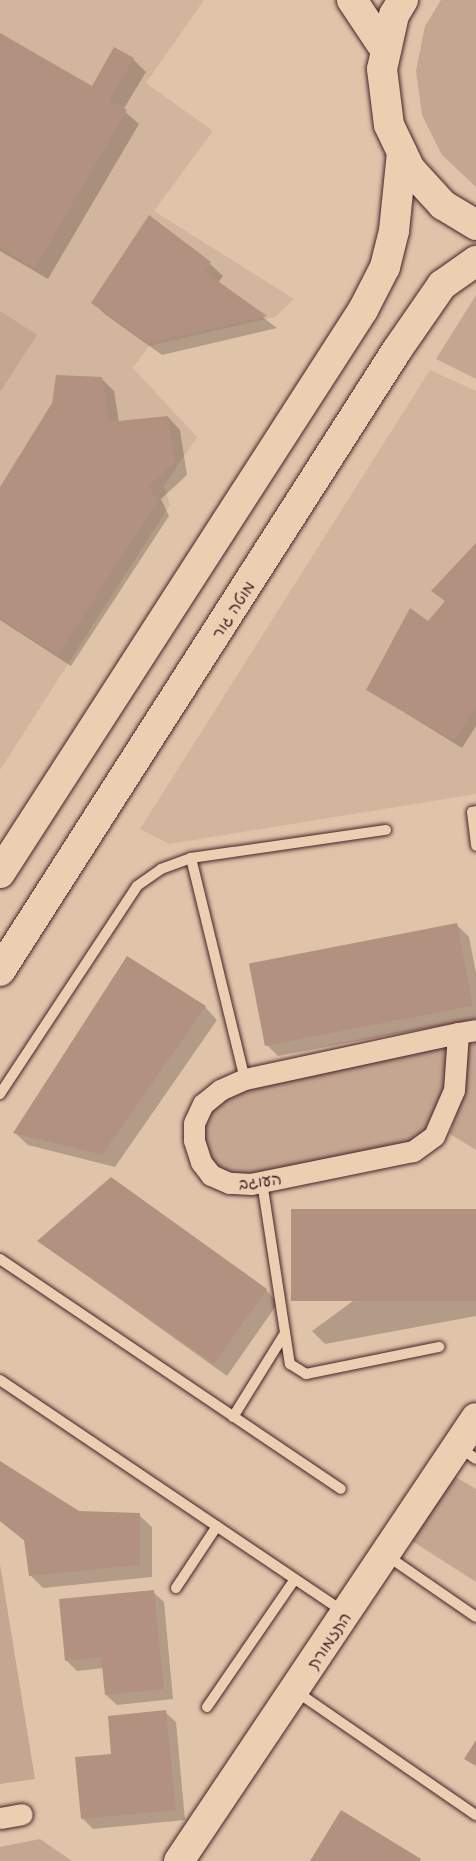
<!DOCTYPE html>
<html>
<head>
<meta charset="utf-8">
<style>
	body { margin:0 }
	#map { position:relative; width:476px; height:1861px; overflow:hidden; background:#e0c4a9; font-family:"Playpen Sans","Playpen Sans Hebrew",sans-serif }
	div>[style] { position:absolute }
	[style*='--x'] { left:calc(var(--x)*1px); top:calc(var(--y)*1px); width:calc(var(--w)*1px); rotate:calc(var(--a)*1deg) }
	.built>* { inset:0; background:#d2b59d }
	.green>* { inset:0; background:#c4a691 }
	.shadow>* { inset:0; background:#0003 }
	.building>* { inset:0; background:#b29181; transform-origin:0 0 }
	.roads { filter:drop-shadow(0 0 2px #4a1f2b) drop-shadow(0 0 2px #4a1f2b) }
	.lane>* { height:10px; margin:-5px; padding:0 5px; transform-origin:5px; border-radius:5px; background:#eacfb1 }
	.street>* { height:21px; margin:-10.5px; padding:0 10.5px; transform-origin:10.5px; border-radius:10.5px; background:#eacfb1 }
	.secondary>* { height:30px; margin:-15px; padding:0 15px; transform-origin:15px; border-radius:15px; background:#eacfb1 }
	span { translate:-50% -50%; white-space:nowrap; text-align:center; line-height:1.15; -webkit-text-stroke:6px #eacfb1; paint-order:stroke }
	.street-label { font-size:16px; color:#4a1f2b }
</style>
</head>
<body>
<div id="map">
	<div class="built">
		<i style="clip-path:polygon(0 0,204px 0,146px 83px,213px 131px,154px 211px,294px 299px,275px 317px,149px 346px,133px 368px,197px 437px,164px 486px,170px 505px,0 770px)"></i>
		<i style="clip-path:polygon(430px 370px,476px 391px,476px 794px,169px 844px,140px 829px)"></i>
	</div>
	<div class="green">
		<i style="clip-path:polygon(441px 0,476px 0,476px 187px,442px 155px,422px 115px,416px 71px,425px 26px)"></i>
		<i style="clip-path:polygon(476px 295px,476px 379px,436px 359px)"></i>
		<i style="clip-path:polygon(0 311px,37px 335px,0 392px)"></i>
		<i style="clip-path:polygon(450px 1043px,447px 1088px,428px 1131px,410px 1144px,251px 1176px,231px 1176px,216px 1169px,208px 1158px,202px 1125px,209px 1108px,247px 1085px)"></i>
		<i style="clip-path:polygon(476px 1044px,476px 1150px,450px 1134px,462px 1096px,466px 1045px)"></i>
		<i style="clip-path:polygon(454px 1476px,476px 1489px,476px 1582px,409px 1539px)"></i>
		<i style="clip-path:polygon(0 1564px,35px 1779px,0 1784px)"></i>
		<i style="clip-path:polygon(40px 1839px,72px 1861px,0 1861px,0 1847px)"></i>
	</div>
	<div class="shadow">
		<i style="clip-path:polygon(0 35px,92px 88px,133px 59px,146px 72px,123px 110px,139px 124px,48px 279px,0 251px)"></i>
		<i style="clip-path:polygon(150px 217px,210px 264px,223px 276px,218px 283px,277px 328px,162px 355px,106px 315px,93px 303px)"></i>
		<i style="clip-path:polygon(102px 379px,114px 391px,119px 422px,168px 417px,180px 430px,187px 475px,161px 499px,169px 516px,71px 666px,0 620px,0 490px,54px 404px)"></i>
		<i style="clip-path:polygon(476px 546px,476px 726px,462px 748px,368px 690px,446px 602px,433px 591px)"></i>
		<i style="clip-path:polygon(457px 925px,469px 937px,476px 973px,476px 1019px,278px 1056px,265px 1043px)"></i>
		<i style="clip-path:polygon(205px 1007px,217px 1020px,115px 1167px,28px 1145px,15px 1133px)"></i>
		<i style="clip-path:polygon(476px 1211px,476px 1316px,325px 1344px,312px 1331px)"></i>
		<i style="clip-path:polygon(39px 1241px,266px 1290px,278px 1303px,227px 1376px)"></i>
		<i style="clip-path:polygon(0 1463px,78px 1513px,139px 1515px,152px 1527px,152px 1577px,43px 1588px,30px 1575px,26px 1542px,0 1521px)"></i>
		<i style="clip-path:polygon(153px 1592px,164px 1602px,173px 1699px,117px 1705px,106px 1695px,104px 1668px,77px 1671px,66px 1660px)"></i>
		<i style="clip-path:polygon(165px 1712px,176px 1722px,185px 1820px,93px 1829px,82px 1818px,113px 1756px)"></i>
	</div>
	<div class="building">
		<i style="clip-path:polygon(0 33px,92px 86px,114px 47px,134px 58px,109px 100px,127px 110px,35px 268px,0 248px)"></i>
		<i style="clip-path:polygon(149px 215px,211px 262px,205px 272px,267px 316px,148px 343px,91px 303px)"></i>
		<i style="clip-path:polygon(56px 375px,102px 377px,109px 422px,168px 416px,175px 462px,149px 486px,157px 502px,58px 655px,0 618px,0 487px,52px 403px)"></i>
		<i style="clip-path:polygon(476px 543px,476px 707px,454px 741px,366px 690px,410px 608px,428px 621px,445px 601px,431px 591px)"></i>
		<i style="left:457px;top:923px;width:84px;height:212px;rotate:79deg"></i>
		<i style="clip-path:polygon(127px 956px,206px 1006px,102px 1155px,13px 1133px)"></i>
		<i style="clip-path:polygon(111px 1177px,267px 1289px,214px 1364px,37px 1241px)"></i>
		<i style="left:476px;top:1209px;width:92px;height:185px;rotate:90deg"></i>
		<i style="clip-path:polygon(0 1461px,79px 1511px,140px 1513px,140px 1565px,29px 1576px,24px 1540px,0 1521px)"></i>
		<i style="clip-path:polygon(154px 1590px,164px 1689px,105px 1695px,101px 1657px,65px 1661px,59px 1599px)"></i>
		<i style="clip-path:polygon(166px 1710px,176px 1810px,81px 1819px,75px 1757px,111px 1754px,108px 1716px)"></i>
		<i style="clip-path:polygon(476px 1740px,476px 1766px,464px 1759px)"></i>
		<i style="clip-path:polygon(341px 1810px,421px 1859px,420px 1861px,310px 1861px)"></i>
	</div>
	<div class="roads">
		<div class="lane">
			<i style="--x:476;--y:811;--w:4;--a:166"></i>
			<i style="--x:472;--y:812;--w:34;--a:83"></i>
			<i style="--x:191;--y:858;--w:228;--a:76.3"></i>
			<i style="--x:0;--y:1094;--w:249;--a:-56.6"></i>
			<i style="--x:137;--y:886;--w:29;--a:-35"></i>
			<i style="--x:161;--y:869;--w:32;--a:-20"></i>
			<i style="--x:191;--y:858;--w:197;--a:-8.2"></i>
			<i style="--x:262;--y:1182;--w:184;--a:81.3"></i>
			<i style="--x:290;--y:1364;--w:19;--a:32"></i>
			<i style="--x:306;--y:1374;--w:136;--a:-11.5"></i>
			<i style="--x:0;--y:1259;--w:411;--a:34"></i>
			<i style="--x:0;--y:1380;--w:414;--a:34"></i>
			<i style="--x:233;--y:1417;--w:99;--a:-58.2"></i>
			<i style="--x:458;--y:1446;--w:22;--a:36"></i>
			<i style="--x:386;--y:1555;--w:109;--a:34.6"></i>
			<i style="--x:176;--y:1588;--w:74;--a:-56.5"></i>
			<i style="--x:294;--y:1690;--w:221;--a:34.5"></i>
			<i style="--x:207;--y:1707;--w:155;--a:-55.5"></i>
		</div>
		<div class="street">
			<i style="--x:458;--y:1033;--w:57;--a:94"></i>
			<i style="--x:454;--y:1090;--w:50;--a:113.5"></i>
			<i style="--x:434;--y:1136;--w:26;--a:144"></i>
			<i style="--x:413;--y:1151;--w:165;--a:168.5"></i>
			<i style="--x:251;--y:1184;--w:22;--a:-177"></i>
			<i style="--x:229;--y:1183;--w:20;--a:-156"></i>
			<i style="--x:211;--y:1175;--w:16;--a:-128"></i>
			<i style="--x:201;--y:1162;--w:23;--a:-108"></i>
			<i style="--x:194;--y:1140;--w:17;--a:-90"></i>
			<i style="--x:194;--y:1123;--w:21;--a:-65"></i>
			<i style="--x:203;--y:1104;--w:22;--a:-39"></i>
			<i style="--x:220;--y:1090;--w:27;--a:-24"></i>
			<i style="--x:245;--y:1079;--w:218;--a:-12.2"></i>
			<i style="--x:458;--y:1033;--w:18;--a:-9"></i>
			<i style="--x:0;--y:1818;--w:22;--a:-10"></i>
		</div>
		<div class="secondary">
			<i style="--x:352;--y:0;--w:61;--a:56.3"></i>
			<i style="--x:403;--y:0;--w:17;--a:121"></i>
			<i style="--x:394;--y:15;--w:55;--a:102.5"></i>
			<i style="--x:382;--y:69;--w:56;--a:82.9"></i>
			<i style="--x:389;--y:125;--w:49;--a:64.5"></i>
			<i style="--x:410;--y:169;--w:49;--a:47.5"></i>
			<i style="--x:443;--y:205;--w:39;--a:31"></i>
			<i style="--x:0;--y:873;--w:670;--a:-57.19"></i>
			<i style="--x:363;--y:310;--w:48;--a:-62.9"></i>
			<i style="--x:385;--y:267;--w:37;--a:-76"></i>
			<i style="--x:394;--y:231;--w:79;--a:-84.2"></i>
			<i style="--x:0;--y:971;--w:737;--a:-57.41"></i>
			<i style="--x:397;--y:350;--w:79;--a:-55.3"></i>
			<i style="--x:442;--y:285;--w:42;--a:-35.2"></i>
			<i style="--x:179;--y:1861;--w:533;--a:-56.16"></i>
		</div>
	</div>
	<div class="street-label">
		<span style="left:232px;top:609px;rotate:-57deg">מוטה גור</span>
		<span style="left:260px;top:1180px;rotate:-7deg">העוגב</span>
		<span style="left:328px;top:1640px;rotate:-56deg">התזמורת</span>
	</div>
</div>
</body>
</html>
